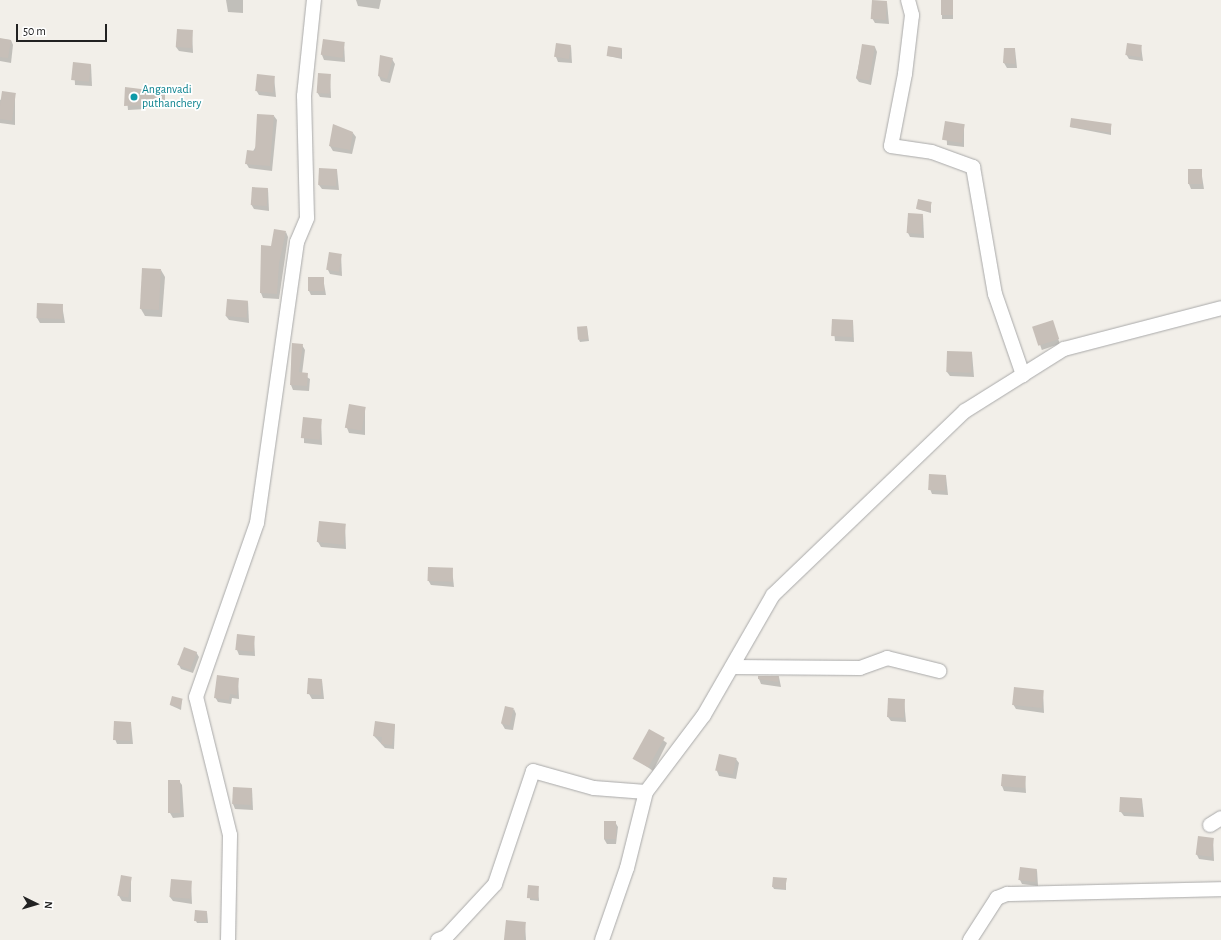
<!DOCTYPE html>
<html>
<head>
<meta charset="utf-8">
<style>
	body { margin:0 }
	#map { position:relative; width:1221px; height:940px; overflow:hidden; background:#f2efe9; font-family:"Alegreya Sans",sans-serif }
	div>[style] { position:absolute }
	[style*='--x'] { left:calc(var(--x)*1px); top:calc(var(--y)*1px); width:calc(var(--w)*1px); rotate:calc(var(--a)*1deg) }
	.shadow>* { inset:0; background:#0003; transform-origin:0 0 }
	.building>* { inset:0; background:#c7bfb8; transform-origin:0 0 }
	.roads { filter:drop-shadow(0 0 1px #a9a9a9) drop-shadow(0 0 1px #a9a9a9) }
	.street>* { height:14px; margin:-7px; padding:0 7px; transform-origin:7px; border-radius:7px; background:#fff }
	.dots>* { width:11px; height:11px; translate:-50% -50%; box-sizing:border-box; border:2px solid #fff; border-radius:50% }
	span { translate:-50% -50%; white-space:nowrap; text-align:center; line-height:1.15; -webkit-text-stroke:3.5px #fff; paint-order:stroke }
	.culture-label { font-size:12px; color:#0d838f }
	.left { translate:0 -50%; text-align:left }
	.north { position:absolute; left:16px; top:884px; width:40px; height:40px; -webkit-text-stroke:3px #fff; paint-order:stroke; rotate:95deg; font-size:11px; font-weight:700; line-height:16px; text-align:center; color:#222 }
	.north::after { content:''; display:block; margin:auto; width:14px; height:18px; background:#222; clip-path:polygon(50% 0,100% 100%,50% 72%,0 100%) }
	.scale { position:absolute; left:16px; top:24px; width:91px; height:18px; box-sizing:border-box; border:2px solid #222; border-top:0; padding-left:5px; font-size:12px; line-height:14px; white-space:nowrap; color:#222; -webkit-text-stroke:3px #fff; paint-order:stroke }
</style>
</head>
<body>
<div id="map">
	<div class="shadow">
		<i style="clip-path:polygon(226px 0,243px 0,243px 13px,228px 12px)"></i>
		<i style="clip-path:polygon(356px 0,381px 0,379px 9px,358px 6px)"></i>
		<i style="left:942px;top:0;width:11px;height:19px"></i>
		<i style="clip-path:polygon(887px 2px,889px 24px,875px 23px,872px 18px)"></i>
		<i style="clip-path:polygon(192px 31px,193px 53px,179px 51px,176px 47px)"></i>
		<i style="clip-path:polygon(0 39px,11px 40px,13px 45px,11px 63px,0 61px)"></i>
		<i style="clip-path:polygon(344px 43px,345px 62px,324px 60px,322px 55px)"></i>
		<i style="clip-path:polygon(863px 45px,875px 47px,877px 52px,871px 85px,859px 82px,856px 78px)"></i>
		<i style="clip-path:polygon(571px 46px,572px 63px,558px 62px,556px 57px)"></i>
		<i style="clip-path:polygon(1141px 46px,1143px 61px,1129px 59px,1126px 54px)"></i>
		<i style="clip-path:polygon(622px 49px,622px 59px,608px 56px)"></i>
		<i style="clip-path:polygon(1015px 49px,1017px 68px,1007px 68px,1004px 63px)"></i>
		<i style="clip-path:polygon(392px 59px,395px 64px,390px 83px,381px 81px,379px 76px)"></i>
		<i style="clip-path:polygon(74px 63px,91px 65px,92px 86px,75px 85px)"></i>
		<i style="clip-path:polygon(330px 75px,331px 98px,320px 97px,317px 92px)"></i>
		<i style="clip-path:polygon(274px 77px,276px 97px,259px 95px,256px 90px)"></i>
		<i style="clip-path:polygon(126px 88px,165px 92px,165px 107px,146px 103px,146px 109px,128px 110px)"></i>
		<i style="clip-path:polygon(15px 94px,15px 125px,0 123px,0 100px)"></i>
		<i style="clip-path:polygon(274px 116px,277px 120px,272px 171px,249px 168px,246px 163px)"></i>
		<i style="clip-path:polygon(946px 123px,964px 125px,964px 147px,947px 145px)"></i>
		<i style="clip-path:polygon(1111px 124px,1111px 135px,1070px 127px)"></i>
		<i style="clip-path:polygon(353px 133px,356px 137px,352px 154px,333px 151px,330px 146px)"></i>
		<i style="clip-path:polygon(337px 170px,339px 190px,322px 189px,319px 185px)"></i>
		<i style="clip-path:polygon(1201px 170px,1204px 189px,1191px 189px,1189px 184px)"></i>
		<i style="clip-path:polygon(268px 189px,269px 211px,254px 209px,251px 204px)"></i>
		<i style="clip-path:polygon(931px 203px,931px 213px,917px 209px)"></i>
		<i style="clip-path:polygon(923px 215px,924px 238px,910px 237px,908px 233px)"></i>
		<i style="clip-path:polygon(286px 232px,288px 237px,279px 299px,263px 298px,261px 293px,272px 247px)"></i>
		<i style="clip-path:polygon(341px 255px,342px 276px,330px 274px,328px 270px)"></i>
		<i style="clip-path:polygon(161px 270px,165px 277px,162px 317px,145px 316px,141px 309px)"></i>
		<i style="clip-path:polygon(323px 278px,326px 295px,311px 295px,309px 291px)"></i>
		<i style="clip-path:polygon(248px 302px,249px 323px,229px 320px,226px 316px)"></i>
		<i style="clip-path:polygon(62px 305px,65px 323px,40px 323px,37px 318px)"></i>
		<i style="clip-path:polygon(833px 320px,853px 321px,854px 342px,835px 341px)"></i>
		<i style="left:1052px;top:321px;width:24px;height:19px;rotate:71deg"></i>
		<i style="clip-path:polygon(587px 327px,589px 341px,580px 342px,579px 340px)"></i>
		<i style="clip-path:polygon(292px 344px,302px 345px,305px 350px,302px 374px,310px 379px,309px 391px,293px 390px,291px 385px)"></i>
		<i style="clip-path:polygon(972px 353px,974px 377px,950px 376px,947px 372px)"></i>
		<i style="clip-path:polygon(365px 408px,365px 435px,349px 433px,347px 428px)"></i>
		<i style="clip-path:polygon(304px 418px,321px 420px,322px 445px,304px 443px)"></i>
		<i style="clip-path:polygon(946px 476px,948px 495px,932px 494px,930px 489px)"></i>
		<i style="clip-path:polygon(345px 525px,346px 549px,321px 547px,318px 542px)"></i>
		<i style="clip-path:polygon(452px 569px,454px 587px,431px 585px,428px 580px)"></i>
		<i style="clip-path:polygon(254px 637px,255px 656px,239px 655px,237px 650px)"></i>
		<i style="clip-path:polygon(196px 652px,199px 657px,193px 673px,181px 669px,179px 665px)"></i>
		<i style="clip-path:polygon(779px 677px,781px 687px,761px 684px,759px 679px)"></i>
		<i style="clip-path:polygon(238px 679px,239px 699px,232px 698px,231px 704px,218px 702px,215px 697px)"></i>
		<i style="clip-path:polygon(322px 680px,324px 699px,312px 699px,309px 694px)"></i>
		<i style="clip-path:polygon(1043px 691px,1044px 713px,1016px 709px,1013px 704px)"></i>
		<i style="clip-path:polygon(182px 700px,181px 710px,170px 705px)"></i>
		<i style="clip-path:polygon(904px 700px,906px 722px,891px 721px,888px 717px)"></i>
		<i style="clip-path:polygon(514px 709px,516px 714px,513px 730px,505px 729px,502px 724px)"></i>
		<i style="clip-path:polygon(131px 723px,133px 744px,117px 744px,115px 739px)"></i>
		<i style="clip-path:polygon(395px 724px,394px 749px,385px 748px,374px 736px)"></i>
		<i style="clip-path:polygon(649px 730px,667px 743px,653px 771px,635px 758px)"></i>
		<i style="clip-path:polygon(736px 759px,739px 763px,736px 779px,719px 776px,717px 771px)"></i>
		<i style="clip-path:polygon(1025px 777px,1026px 793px,1004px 791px,1002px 786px)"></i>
		<i style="clip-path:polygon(169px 781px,179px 781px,182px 785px,184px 817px,173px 818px,170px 813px)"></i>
		<i style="clip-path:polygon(252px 789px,253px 810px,235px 809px,233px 804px)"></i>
		<i style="clip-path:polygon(1142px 799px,1144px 817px,1124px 816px,1121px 812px)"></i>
		<i style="clip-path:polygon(605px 822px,615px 822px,618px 827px,616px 844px,607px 844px,604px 839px)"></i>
		<i style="clip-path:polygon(1213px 839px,1214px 861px,1199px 859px,1197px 855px)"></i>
		<i style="clip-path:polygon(1037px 870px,1038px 886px,1022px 884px,1020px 880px)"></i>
		<i style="clip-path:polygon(131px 877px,131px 902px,122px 901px,119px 896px)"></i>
		<i style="clip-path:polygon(786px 879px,786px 890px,774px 889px,773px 887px)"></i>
		<i style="clip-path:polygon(191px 882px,192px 904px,173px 901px,170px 897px)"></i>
		<i style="clip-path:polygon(529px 886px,538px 887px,539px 901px,530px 900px)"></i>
		<i style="clip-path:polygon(207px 912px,208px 923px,197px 923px,196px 921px)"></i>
		<i style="clip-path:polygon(525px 923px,526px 940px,505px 940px)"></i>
	</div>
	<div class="building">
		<i style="left:872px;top:0;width:15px;height:19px;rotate:4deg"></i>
		<i style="left:941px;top:0;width:12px;height:15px"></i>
		<i style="left:177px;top:29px;width:16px;height:18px;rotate:4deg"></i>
		<i style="clip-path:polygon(0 38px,11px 40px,8px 58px,0 57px)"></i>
		<i style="left:323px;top:39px;width:22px;height:16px;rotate:8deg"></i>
		<i style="left:556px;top:43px;width:15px;height:14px;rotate:8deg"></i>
		<i style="left:1127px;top:43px;width:15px;height:12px;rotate:8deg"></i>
		<i style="left:862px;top:44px;width:13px;height:35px;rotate:9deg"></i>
		<i style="left:608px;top:46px;width:14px;height:10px;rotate:8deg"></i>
		<i style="clip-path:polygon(1004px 48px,1015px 48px,1015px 64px,1003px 63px)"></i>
		<i style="clip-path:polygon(380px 55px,393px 58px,387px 79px,378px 76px)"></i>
		<i style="left:73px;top:62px;width:18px;height:18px;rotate:6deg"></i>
		<i style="left:318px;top:73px;width:13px;height:20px;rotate:4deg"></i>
		<i style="left:257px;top:74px;width:18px;height:17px;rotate:6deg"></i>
		<i style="clip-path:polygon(125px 87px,165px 92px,163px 103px,144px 99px,143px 105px,124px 106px)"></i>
		<i style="left:2px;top:91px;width:14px;height:28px;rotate:8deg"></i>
		<i style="clip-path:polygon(257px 114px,274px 115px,270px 166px,245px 164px,247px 150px,255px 151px)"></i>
		<i style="left:1071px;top:118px;width:41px;height:9px;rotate:8deg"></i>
		<i style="left:945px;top:121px;width:20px;height:19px;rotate:9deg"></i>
		<i style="clip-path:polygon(333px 124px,353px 132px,350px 150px,329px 146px)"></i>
		<i style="left:319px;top:168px;width:18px;height:17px;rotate:3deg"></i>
		<i style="left:1188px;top:169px;width:14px;height:15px"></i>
		<i style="left:252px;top:187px;width:16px;height:18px;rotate:4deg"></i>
		<i style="left:918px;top:199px;width:14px;height:10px;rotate:12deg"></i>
		<i style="left:908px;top:213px;width:15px;height:20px;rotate:4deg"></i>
		<i style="clip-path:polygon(274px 229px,286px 231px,279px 263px,277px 294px,260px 293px,261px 245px,271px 246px)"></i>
		<i style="left:329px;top:252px;width:13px;height:18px;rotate:9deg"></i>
		<i style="left:142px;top:268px;width:19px;height:41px;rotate:3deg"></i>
		<i style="left:308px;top:277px;width:16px;height:14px"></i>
		<i style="left:227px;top:299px;width:21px;height:17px;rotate:5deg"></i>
		<i style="left:37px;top:303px;width:26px;height:15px;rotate:2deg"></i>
		<i style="left:832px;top:319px;width:21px;height:17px;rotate:3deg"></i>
		<i style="left:1053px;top:320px;width:20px;height:22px;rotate:72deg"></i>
		<i style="left:587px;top:326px;width:13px;height:10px;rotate:86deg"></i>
		<i style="clip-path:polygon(292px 343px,303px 344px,299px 372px,308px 373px,307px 386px,290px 385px)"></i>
		<i style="left:947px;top:351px;width:25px;height:21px;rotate:2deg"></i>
		<i style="left:349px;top:404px;width:17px;height:24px;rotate:10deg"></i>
		<i style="left:303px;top:417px;width:19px;height:21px;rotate:6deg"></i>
		<i style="left:929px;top:474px;width:17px;height:16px;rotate:3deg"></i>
		<i style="left:319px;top:521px;width:27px;height:21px;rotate:6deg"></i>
		<i style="left:428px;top:567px;width:25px;height:14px;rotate:2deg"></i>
		<i style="left:237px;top:634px;width:18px;height:16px;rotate:6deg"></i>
		<i style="left:184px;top:647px;width:14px;height:19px;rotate:21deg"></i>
		<i style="clip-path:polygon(217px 675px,239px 678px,237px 695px,230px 694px,229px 700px,214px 698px)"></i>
		<i style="clip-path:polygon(758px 676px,779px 676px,778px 682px,758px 679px)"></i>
		<i style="left:308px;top:678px;width:14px;height:16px;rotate:4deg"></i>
		<i style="left:1014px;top:687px;width:30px;height:18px;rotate:6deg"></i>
		<i style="left:172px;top:696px;width:11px;height:9px;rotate:15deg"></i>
		<i style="left:888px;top:698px;width:17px;height:19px;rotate:3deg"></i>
		<i style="left:505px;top:706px;width:9px;height:18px;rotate:13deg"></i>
		<i style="left:114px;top:721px;width:17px;height:19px;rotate:3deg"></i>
		<i style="clip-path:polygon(375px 721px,395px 724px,392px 745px,381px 744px,382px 737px,373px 736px)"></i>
		<i style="left:649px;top:729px;width:18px;height:34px;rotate:29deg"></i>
		<i style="left:719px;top:754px;width:18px;height:17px;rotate:13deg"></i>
		<i style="left:1002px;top:774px;width:24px;height:12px;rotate:5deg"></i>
		<i style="left:168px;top:780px;width:12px;height:33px"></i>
		<i style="left:233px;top:787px;width:19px;height:17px;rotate:3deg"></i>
		<i style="left:1120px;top:797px;width:22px;height:15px;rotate:3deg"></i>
		<i style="left:604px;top:821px;width:12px;height:18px"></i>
		<i style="left:1198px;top:836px;width:16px;height:19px;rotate:7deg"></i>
		<i style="left:1020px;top:867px;width:17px;height:13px;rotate:7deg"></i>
		<i style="left:121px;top:875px;width:11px;height:21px;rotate:10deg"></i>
		<i style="clip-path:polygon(773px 877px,787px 878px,785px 889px,772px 887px)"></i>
		<i style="left:171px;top:879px;width:21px;height:18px;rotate:5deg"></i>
		<i style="left:528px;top:885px;width:11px;height:13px;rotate:5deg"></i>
		<i style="left:195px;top:910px;width:12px;height:11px;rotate:5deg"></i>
		<i style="left:506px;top:920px;width:20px;height:20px;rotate:6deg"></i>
	</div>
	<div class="roads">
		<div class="street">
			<i style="--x:908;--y:0;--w:16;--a:75"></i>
			<i style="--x:912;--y:15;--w:59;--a:96.8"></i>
			<i style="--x:905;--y:74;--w:73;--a:101"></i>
			<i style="--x:891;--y:146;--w:41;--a:8.3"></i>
			<i style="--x:932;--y:152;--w:44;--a:20.1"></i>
			<i style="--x:973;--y:167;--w:129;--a:80.2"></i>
			<i style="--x:995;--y:294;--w:86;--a:70.9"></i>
			<i style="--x:732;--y:667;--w:128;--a:0.4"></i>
			<i style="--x:860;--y:668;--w:29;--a:-20"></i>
			<i style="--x:887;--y:658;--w:54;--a:14"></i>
			<i style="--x:1210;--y:825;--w:13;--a:-32"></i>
			<i style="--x:228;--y:940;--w:105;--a:-88.9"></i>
			<i style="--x:230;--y:835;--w:142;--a:-103.8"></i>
			<i style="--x:196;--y:697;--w:184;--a:-70.7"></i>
			<i style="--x:257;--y:523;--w:284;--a:-81.9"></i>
			<i style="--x:297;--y:242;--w:26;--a:-67"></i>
			<i style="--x:307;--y:218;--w:122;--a:-91.4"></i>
			<i style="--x:304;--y:96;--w:97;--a:-84.1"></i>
			<i style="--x:438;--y:940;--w:9;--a:-21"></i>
			<i style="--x:446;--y:937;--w:72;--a:-47.2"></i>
			<i style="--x:495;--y:884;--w:119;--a:-71.4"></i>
			<i style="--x:533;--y:771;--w:63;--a:15.6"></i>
			<i style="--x:594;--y:788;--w:52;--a:4.4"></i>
			<i style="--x:646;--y:792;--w:96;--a:-53"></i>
			<i style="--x:704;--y:715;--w:138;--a:-60.1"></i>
			<i style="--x:773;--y:595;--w:266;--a:-43.8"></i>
			<i style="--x:965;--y:411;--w:117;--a:-32.1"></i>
			<i style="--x:1064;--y:349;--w:162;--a:-14.6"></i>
			<i style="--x:602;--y:940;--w:76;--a:-70.9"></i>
			<i style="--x:627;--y:868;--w:78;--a:-76"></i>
			<i style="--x:970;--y:940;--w:50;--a:-57.3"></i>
			<i style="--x:997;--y:898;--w:11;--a:-22"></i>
			<i style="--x:1007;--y:894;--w:214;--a:-1.3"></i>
		</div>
	</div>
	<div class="dots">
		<i style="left:134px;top:97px;background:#0f9aa8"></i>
	</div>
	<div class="culture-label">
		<span class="left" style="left:142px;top:97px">Anganvadi<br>puthanchery</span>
	</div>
	<div class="north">N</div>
	<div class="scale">50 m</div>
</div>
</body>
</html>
